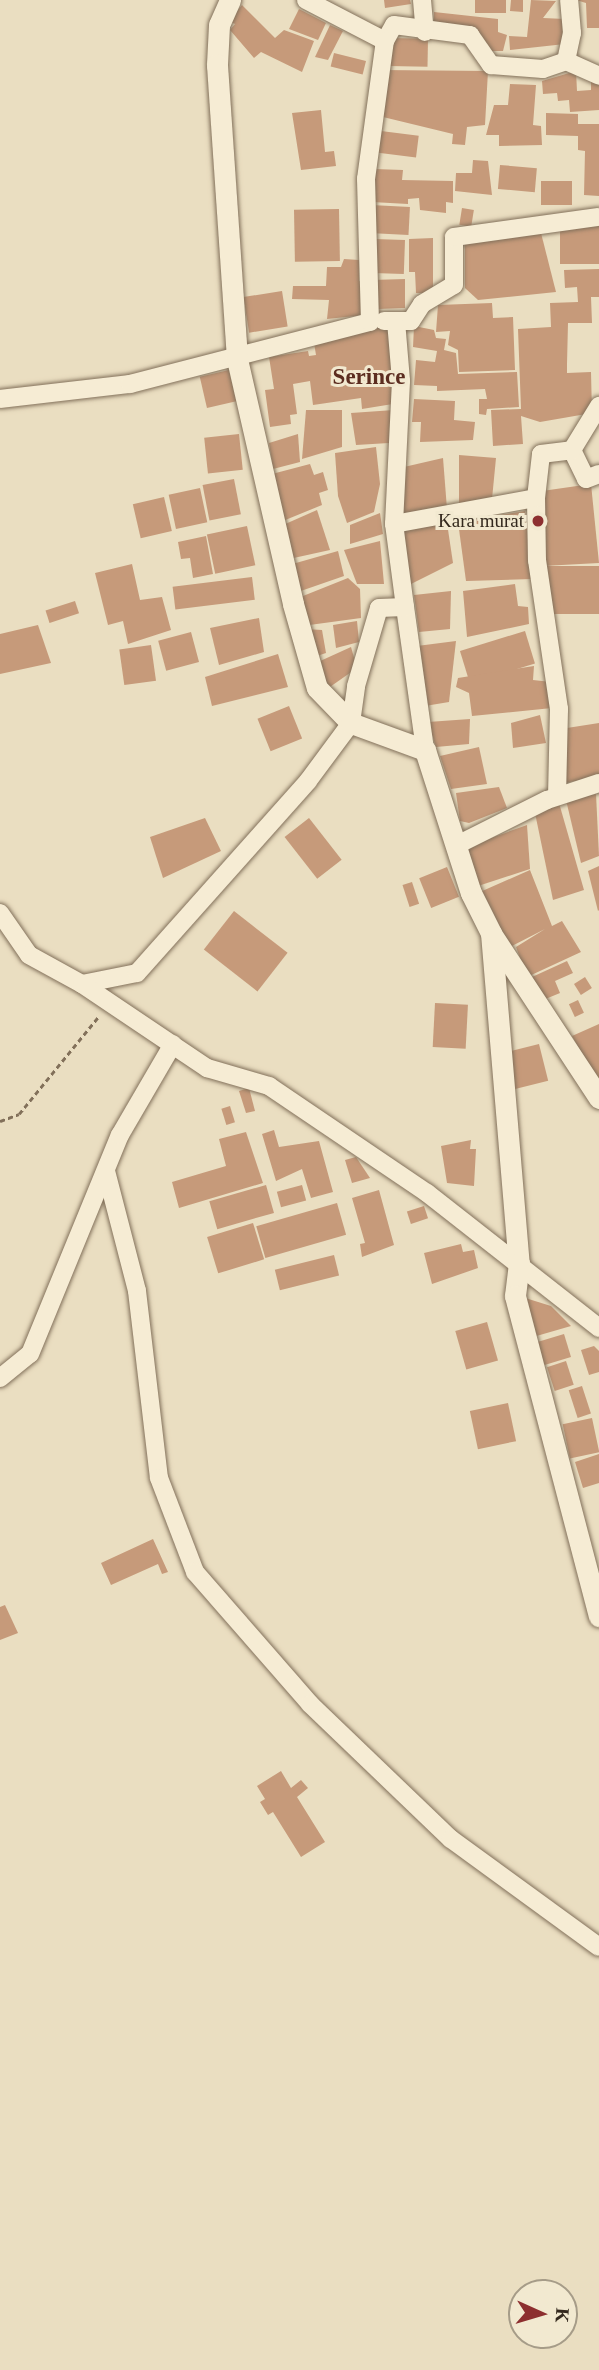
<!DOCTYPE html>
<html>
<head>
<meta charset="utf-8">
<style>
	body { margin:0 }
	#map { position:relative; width:599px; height:2370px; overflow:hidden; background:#eadec1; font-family:Georgia,serif }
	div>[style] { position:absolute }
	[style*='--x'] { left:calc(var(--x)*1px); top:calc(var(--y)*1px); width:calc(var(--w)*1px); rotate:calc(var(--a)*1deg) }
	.building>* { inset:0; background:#c69a7a; transform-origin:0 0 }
	.path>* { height:2.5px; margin-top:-1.25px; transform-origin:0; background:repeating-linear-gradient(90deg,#82705a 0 5px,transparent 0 8.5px) }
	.roads { filter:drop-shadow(0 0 2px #82705a) drop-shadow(0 0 2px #82705a) }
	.minor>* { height:18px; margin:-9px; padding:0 9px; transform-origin:9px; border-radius:9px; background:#f6ecd4 }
	.tertiary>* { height:21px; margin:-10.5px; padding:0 10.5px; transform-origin:10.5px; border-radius:10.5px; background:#f6ecd4 }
	.dots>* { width:19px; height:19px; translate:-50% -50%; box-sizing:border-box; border:4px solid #f2e9d0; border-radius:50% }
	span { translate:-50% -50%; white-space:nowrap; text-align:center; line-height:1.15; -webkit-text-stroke:6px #f2e9d0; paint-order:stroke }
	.poi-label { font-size:19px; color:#33281d }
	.right { translate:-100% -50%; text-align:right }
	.quarter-label { font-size:23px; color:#5c2d20; font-weight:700 }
	.north { position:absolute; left:508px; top:2279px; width:70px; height:70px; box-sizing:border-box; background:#f2e9d0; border:2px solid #a69c88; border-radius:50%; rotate:94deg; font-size:19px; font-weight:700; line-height:28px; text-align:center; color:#33281d }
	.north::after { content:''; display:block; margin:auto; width:24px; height:32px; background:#8d2f2f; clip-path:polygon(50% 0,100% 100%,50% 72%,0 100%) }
</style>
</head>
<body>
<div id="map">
	<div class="building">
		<i style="clip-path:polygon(384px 0,410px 0,411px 4px,385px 8px)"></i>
		<i style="left:475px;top:0;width:31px;height:13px"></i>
		<i style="clip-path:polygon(511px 0,523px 0,523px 12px,510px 11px)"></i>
		<i style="clip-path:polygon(531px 0,556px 1px,543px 18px,565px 19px,565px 44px,510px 50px,509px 36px,527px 37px)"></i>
		<i style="clip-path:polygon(576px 0,599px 0,599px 28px,587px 28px,586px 3px)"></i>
		<i style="clip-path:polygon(242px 5px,275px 38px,284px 30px,314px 41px,302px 72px,261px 52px,254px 58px,230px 30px,235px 24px,229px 21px)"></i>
		<i style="clip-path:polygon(299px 9px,326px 23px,318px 40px,289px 29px)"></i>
		<i style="clip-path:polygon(434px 12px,498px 19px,498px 32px,507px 35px,503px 51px,488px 51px,476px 28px,434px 24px)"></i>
		<i style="clip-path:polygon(330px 25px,343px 31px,328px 60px,315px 57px)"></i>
		<i style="left:389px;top:38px;width:39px;height:28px;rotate:1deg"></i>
		<i style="left:334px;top:53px;width:33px;height:14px;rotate:14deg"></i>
		<i style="clip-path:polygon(380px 70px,488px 71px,485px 125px,467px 127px,465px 145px,452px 144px,453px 134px,383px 117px)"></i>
		<i style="clip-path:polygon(576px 71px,577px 91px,591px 90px,591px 82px,599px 81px,599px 110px,570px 112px,569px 100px,558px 101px,557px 93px,543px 94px,542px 81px)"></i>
		<i style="clip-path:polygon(510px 84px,536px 85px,533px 125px,541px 126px,542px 145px,499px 146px,499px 135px,486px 135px,494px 105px,508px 105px)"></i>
		<i style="clip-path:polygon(321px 110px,325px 152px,334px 151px,336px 166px,301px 170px,292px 113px)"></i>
		<i style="clip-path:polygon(546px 113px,578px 114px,578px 124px,599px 124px,599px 196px,584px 195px,585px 151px,578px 150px,578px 136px,546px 135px)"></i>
		<i style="left:381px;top:131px;width:38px;height:22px;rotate:7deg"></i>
		<i style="clip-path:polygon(473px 160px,488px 161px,492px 195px,455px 191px,456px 173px,472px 173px)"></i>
		<i style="left:500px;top:165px;width:37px;height:24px;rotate:5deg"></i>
		<i style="clip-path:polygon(374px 169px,403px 170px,402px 180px,453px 181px,453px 203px,446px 202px,446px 213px,420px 210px,419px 198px,408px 199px,408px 204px,372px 202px)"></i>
		<i style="left:541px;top:181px;width:31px;height:24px"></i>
		<i style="left:371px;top:205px;width:39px;height:28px;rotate:3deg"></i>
		<i style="left:462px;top:208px;width:12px;height:17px;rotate:9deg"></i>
		<i style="left:339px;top:209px;width:52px;height:45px;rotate:89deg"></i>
		<i style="left:599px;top:226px;width:38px;height:39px;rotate:90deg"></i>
		<i style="clip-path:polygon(541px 233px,556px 292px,478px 300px,465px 288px,465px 240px)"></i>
		<i style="clip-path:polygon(433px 238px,433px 293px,416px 293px,415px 272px,409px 272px,409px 239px)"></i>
		<i style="left:405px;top:240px;width:34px;height:31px;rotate:92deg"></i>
		<i style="clip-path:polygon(344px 259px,359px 260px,359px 281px,366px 281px,365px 315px,327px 319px,329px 300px,292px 299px,293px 286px,326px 286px,327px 267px,341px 267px)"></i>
		<i style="clip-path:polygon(599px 269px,599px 297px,591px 297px,592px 323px,568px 323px,567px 364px,567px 373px,591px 372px,592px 413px,540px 422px,521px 416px,523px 444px,493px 446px,491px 410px,521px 409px,518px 329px,551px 327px,550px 303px,578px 302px,577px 287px,565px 288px,564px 270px)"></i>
		<i style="clip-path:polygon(405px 279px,405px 308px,378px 309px,372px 280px)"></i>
		<i style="left:282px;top:291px;width:36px;height:39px;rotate:81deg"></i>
		<i style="clip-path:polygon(492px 303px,493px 318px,513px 317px,515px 370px,459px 372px,458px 350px,448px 345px,450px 331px,436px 332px,438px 305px)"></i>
		<i style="clip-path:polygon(388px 326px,399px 403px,362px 409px,361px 398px,313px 405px,310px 381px,293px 384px,297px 414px,290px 415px,291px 424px,270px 427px,265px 390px,274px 389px,269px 357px,308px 351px,309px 356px,316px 355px,313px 337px)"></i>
		<i style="clip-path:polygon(414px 326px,434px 330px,436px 338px,446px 339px,444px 350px,456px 353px,458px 374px,517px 372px,519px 407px,487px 409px,486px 415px,479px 414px,479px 399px,487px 399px,485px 389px,437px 391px,437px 386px,414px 385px,416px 360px,435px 362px,437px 351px,413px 347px)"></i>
		<i style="left:229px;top:370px;width:32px;height:30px;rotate:77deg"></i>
		<i style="clip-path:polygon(414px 399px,455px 401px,454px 420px,475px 422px,473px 440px,420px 442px,421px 422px,412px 422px)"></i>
		<i style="clip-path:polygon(306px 410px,342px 410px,342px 447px,302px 459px)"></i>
		<i style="clip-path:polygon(394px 410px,389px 443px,356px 445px,351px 413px)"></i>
		<i style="left:239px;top:434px;width:36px;height:35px;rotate:84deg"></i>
		<i style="clip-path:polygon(298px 434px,300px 462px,273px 469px,269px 443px)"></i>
		<i style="clip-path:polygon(376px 447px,380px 484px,374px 512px,347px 523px,338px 496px,335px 453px)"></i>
		<i style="clip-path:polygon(459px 455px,496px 458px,492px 499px,459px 505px)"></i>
		<i style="clip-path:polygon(443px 458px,447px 509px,399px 519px,404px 467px)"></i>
		<i style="clip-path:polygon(310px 464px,314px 475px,323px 472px,328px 490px,319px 493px,322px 505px,278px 523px,272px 474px)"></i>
		<i style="left:234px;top:479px;width:36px;height:32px;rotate:79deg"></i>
		<i style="clip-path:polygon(591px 484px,599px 563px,543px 566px,542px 491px)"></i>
		<i style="left:200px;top:488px;width:35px;height:32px;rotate:78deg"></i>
		<i style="left:164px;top:497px;width:35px;height:32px;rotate:77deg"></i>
		<i style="clip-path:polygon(317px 510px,330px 550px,289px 559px,283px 525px)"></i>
		<i style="clip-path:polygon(525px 511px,532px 579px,466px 581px,458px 522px)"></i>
		<i style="clip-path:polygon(380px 513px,383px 534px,350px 544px,350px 525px)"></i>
		<i style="clip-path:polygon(447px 523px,453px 563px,411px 584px,400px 529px)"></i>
		<i style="left:247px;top:526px;width:40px;height:41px;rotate:78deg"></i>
		<i style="clip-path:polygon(206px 536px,213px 574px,193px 578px,190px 558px,181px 559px,178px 542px)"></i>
		<i style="clip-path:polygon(380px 541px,384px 584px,357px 584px,344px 550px)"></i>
		<i style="clip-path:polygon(338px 551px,344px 576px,295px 593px,289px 565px)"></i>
		<i style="clip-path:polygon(132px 564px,140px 600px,162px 597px,171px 630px,128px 644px,123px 621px,108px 625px,95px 573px)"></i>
		<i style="left:599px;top:566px;width:48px;height:54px;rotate:90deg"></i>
		<i style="left:252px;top:577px;width:23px;height:80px;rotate:83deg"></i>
		<i style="clip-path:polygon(348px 578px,360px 589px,361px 618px,302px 626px,298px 598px)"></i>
		<i style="clip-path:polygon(515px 584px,518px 606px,528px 607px,529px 624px,467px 637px,463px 591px)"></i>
		<i style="clip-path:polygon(451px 591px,450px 629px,419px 632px,414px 595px)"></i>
		<i style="left:75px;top:601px;width:13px;height:31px;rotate:72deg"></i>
		<i style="clip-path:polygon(259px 618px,264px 652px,219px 665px,210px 628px)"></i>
		<i style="clip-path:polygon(357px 621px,359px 642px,336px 648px,333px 625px)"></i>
		<i style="clip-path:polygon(38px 625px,51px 663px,0 674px,0 634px)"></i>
		<i style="clip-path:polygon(305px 629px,322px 630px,326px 653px,311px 658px)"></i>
		<i style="left:525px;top:631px;width:34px;height:68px;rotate:73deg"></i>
		<i style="left:191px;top:632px;width:31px;height:34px;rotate:75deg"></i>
		<i style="clip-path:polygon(456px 641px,449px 702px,425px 706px,417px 646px)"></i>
		<i style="left:151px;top:645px;width:36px;height:32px;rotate:82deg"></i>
		<i style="clip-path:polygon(351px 647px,357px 668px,327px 689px,318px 662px)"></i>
		<i style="clip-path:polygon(278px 654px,288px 687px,212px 706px,205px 677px)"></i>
		<i style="clip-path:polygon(534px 666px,533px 680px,551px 682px,552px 708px,472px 716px,469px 693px,456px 687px,458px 678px)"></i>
		<i style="left:289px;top:706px;width:35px;height:34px;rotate:68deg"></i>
		<i style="clip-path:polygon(540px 715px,546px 743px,513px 748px,511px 723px)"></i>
		<i style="clip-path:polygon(470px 719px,469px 744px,436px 747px,428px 722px)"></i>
		<i style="clip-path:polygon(599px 723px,599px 777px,563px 783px,567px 728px)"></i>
		<i style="clip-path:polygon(479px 747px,487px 784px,451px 789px,440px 756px)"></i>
		<i style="clip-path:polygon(499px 787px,507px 808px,469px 823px,460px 821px,456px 793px)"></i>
		<i style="clip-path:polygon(596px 794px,599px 856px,581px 863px,566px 800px)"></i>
		<i style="clip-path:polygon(559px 803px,584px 890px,553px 900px,535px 813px)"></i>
		<i style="clip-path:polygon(205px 818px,221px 851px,163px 878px,150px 837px)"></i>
		<i style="left:309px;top:818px;width:53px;height:31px;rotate:52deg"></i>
		<i style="clip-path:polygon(527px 825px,530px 869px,478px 886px,466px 847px)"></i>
		<i style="clip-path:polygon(599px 866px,599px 910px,598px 911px,588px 871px)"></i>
		<i style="left:447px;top:867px;width:32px;height:30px;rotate:68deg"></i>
		<i style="clip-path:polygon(530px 870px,552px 926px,562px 921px,581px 952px,527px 977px,516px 947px,545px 929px,506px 949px,480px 892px)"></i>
		<i style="left:412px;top:882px;width:23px;height:10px;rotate:72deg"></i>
		<i style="left:234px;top:911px;width:68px;height:49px;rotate:38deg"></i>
		<i style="clip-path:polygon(567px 961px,573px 973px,555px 981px,560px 993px,543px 1000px,532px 977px)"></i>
		<i style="left:585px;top:977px;width:13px;height:13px;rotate:58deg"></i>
		<i style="left:578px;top:1000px;width:14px;height:10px;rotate:65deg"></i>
		<i style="left:435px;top:1003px;width:33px;height:44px;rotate:3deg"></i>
		<i style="clip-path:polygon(599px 1024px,599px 1085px,572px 1036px)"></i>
		<i style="left:539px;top:1044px;width:38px;height:35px;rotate:76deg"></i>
		<i style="clip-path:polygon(249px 1088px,255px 1111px,246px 1113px,239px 1091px)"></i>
		<i style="left:230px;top:1106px;width:17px;height:9px;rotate:73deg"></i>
		<i style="clip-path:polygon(274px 1130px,279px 1147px,319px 1141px,333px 1192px,311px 1198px,302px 1169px,276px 1181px,262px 1134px)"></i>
		<i style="clip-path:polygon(246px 1132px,263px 1183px,179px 1208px,172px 1182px,226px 1166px,219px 1139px)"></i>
		<i style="clip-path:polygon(471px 1140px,470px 1149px,476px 1149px,474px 1186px,447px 1183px,441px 1146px)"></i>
		<i style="clip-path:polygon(356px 1157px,370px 1178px,352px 1183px,345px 1160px)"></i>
		<i style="left:266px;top:1185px;width:29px;height:59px;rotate:74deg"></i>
		<i style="left:302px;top:1185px;width:16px;height:26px;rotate:75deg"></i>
		<i style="clip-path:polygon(379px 1190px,394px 1245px,362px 1257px,360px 1244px,365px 1243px,352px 1198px)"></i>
		<i style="left:337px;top:1203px;width:33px;height:84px;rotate:74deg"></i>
		<i style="left:424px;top:1206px;width:13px;height:18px;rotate:72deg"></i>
		<i style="left:253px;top:1223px;width:38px;height:48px;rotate:73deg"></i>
		<i style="clip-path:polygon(461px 1244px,463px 1252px,474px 1250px,478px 1268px,432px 1284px,424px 1253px)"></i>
		<i style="left:334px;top:1255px;width:21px;height:61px;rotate:76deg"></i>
		<i style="clip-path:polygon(522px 1297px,551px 1306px,571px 1326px,533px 1337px)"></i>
		<i style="left:487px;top:1322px;width:40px;height:33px;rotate:74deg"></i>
		<i style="left:564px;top:1334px;width:24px;height:32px;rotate:73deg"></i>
		<i style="clip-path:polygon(594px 1346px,599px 1351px,599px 1372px,589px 1375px,581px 1350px)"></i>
		<i style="left:566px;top:1361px;width:25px;height:20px;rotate:72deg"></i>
		<i style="left:582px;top:1386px;width:29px;height:14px;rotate:72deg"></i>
		<i style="left:508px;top:1403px;width:39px;height:39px;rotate:78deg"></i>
		<i style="left:592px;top:1418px;width:35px;height:30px;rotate:78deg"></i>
		<i style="clip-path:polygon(599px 1454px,599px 1483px,583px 1488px,575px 1462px)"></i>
		<i style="clip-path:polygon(153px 1539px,168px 1572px,162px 1574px,158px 1564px,111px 1585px,101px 1563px)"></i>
		<i style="clip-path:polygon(5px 1605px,18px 1633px,0 1640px,0 1607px)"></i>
		<i style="clip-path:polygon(281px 1771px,291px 1788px,301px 1780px,308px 1788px,297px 1797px,325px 1842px,301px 1857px,273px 1812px,268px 1815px,260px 1802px,265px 1799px,257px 1786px)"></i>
	</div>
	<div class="path">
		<i style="--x:0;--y:1121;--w:20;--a:-20"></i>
		<i style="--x:19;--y:1114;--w:127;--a:-50.8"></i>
	</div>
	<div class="roads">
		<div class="minor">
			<i style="--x:306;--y:0;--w:89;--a:27.4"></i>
			<i style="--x:385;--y:41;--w:18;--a:-61"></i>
			<i style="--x:394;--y:25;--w:77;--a:7.5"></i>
			<i style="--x:470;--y:35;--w:37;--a:55"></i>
			<i style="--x:491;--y:65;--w:52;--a:4.4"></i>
			<i style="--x:543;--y:69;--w:24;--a:-19"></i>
			<i style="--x:566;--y:61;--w:36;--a:24"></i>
			<i style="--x:422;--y:0;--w:32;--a:85"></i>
			<i style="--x:566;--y:61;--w:29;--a:-78"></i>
			<i style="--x:572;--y:33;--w:33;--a:-95"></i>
			<i style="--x:384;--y:321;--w:12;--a:0"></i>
			<i style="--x:396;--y:321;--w:60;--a:85.2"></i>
			<i style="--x:401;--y:381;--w:143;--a:92.8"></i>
			<i style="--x:396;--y:321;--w:15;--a:0"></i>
			<i style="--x:411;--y:321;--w:20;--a:-57"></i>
			<i style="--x:422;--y:304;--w:37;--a:-31"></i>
			<i style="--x:454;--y:285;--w:48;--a:-90"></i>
			<i style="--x:454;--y:237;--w:146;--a:-7.9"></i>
			<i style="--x:0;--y:399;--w:131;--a:-6.6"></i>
			<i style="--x:130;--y:384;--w:248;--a:-14.5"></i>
			<i style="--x:370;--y:322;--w:143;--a:-91.6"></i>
			<i style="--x:366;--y:179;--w:139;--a:-82.2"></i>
			<i style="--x:572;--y:450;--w:32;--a:64"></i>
			<i style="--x:586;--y:479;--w:14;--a:-21"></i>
			<i style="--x:536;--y:498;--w:62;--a:89.1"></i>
			<i style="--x:537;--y:560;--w:151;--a:81.6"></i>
			<i style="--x:559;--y:709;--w:87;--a:91.3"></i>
			<i style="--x:405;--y:607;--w:144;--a:82"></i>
			<i style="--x:459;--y:844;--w:98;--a:-26.6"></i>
			<i style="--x:547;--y:800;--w:55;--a:-18.1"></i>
			<i style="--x:0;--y:913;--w:51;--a:55.4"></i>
			<i style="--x:29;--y:955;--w:60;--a:28.7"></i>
			<i style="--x:82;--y:984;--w:56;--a:-11.3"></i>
			<i style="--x:137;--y:973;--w:257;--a:-48.3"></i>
			<i style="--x:308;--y:781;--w:72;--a:-53.4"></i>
			<i style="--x:351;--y:723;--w:37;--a:-82"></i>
			<i style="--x:356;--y:686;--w:81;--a:-73.6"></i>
			<i style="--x:379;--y:608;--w:26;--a:-2"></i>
			<i style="--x:405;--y:607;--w:84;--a:-97.5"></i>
			<i style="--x:394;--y:524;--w:144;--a:-10.4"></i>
			<i style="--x:536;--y:498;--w:44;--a:-83.5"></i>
			<i style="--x:541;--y:454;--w:31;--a:-7"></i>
			<i style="--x:572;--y:450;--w:52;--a:-58.5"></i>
			<i style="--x:82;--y:984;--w:151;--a:33.9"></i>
			<i style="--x:207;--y:1068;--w:65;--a:16.2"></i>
			<i style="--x:269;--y:1086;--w:191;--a:34.1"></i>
			<i style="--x:427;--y:1193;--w:219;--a:38.1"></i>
			<i style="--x:106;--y:1171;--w:124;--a:75.5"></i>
			<i style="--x:137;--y:1291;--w:188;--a:83.3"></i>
			<i style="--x:159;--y:1478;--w:101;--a:69"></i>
			<i style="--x:195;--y:1572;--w:175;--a:48.9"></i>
			<i style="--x:310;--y:1704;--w:195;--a:43.8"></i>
			<i style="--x:451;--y:1839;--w:183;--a:36.1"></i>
			<i style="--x:0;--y:1378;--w:38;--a:-39"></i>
			<i style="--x:30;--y:1354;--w:237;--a:-67.7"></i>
			<i style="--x:120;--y:1135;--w:105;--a:-59.8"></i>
		</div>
		<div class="tertiary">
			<i style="--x:230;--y:0;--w:27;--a:114"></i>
			<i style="--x:219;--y:25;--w:40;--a:92.9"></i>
			<i style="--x:217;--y:65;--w:295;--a:86.1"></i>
			<i style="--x:237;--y:359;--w:251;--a:77.1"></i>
			<i style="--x:293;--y:604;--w:87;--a:74.1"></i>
			<i style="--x:317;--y:688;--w:49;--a:45.8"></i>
			<i style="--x:351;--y:723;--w:79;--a:20"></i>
			<i style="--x:425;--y:750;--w:150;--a:72.2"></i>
			<i style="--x:471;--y:893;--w:45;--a:63.4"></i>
			<i style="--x:491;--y:933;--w:331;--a:85.2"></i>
			<i style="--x:519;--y:1263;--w:33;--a:97"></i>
			<i style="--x:515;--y:1296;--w:331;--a:75.3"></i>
			<i style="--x:492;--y:935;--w:195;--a:56.7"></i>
		</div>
	</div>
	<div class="dots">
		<i style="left:538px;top:521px;background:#8d2f2f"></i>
	</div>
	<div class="poi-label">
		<span class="right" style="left:524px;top:521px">Kara murat</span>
	</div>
	<div class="quarter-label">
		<span style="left:369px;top:377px">Serince</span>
	</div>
	<div class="north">K</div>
</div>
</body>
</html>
